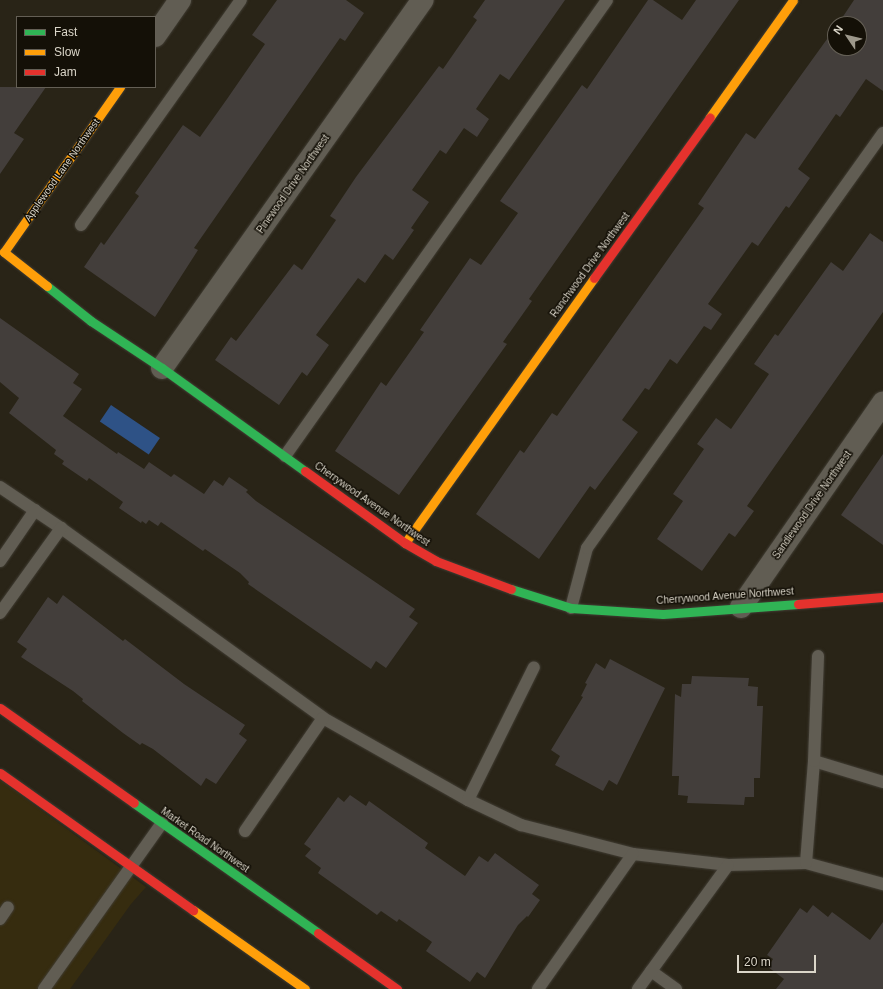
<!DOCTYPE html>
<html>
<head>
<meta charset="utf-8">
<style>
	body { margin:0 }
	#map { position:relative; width:883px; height:989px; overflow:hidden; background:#292417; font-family:Helvetica,sans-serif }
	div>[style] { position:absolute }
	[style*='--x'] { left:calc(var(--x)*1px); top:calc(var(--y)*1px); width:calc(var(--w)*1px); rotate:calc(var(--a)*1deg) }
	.built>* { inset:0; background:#362c0f }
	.water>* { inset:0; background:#2e5286; transform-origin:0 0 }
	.building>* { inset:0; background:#433e3b }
	.roads { filter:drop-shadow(0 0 1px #413d34) drop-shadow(0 0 1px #413d34) }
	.lane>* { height:12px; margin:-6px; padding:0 6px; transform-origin:6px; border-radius:6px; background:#615d53 }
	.street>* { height:22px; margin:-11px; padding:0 11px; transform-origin:11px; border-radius:11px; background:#615d53 }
	.fast>* { height:9px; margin:-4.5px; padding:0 4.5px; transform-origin:4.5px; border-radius:4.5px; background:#30b455 }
	.slow>* { height:9px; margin:-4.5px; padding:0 4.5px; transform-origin:4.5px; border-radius:4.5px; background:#ff9f0a }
	.jam>* { height:9px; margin:-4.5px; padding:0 4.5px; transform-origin:4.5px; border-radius:4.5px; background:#e5322d }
	span { translate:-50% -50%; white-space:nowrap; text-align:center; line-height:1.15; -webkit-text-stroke:3px #141007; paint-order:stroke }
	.street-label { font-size:10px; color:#dbd6c9 }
	.legend { position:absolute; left:16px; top:16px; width:140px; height:72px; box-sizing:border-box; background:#141007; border:1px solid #645f55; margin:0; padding:5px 7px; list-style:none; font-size:12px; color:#dbd6c9 }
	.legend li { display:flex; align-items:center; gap:8px; height:20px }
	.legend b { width:20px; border:1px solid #645f55 }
	.north { position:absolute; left:827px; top:16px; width:40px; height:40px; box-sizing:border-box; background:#141007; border:1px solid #645f55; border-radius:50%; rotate:305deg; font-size:11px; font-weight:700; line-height:16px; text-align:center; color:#dbd6c9 }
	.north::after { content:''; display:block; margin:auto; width:14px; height:18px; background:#9d988b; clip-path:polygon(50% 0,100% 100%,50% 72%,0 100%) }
	.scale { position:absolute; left:737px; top:955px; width:79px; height:18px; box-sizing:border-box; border:2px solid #dbd6c9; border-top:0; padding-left:5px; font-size:12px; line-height:14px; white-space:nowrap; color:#dbd6c9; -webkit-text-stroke:3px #141007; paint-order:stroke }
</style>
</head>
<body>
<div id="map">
	<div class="built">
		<i style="clip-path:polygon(0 780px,146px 887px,131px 904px,70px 989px,0 989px)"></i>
	</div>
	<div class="water">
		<i style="left:111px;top:405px;width:59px;height:20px;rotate:34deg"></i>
	</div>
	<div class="building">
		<i style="clip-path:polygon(277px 0,346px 0,364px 13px,345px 41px,340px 38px,194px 248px,198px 250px,155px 317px,84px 267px,101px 242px,104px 245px,139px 196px,135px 193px,183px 125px,200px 137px,227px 99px,265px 44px,252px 35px)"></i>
		<i style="clip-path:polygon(485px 0,565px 0,509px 80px,500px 74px,476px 109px,489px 119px,477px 137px,464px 128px,446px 154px,440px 150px,412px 190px,429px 202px,411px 228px,414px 230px,393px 260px,385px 254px,365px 283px,358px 278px,316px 335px,329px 345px,307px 376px,302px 372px,279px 405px,215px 360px,231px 337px,236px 341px,294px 264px,302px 270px,336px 220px,330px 216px,356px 177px,439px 66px,443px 69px,477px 20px,473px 17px)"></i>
		<i style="clip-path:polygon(648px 0,653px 0,682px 20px,696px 0,739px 0,529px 299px,532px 301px,503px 342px,507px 344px,399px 495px,335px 451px,381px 382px,386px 386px,424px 332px,420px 330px,470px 258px,481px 265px,518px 213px,500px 201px,582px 85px,587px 89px)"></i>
		<i style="clip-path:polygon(854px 0,883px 0,883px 91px,866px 79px,840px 117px,836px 114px,798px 169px,810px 178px,789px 208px,786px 206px,758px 246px,752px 242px,708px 304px,722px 314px,711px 330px,704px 326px,677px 364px,670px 359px,649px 390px,645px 388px,622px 420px,638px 432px,595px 490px,590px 486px,539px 559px,476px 514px,520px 450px,524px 453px,552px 413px,557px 416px,704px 208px,698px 204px,746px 133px,755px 139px,835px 28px,835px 48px,859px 48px,859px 24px,838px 24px)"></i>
		<i style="clip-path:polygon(0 87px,46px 87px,14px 133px,24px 139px,0 174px)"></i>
		<i style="clip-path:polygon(870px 233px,883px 242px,883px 312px,747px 506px,754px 511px,735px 537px,729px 533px,702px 571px,657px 539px,683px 501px,673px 494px,704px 449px,697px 444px,716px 418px,731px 429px,769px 374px,754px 364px,775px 334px,778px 336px,831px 262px,843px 271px)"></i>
		<i style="clip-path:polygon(0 318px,79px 374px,73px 383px,82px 389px,63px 416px,117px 454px,118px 452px,144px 469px,149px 462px,171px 477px,174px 474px,204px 494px,214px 480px,223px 486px,229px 477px,248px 490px,246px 492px,256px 501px,415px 609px,409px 617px,418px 623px,386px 668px,376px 661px,371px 669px,248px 584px,249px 582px,240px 573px,205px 549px,203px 551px,161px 522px,158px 526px,149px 520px,146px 524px,142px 521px,141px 523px,119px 508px,123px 502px,89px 478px,87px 481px,62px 464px,64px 461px,54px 454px,56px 450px,9px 413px,19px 398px,0 382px)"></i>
		<i style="clip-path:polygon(883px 454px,883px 545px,841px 515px)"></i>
		<i style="clip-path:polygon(63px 595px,123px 641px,125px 639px,184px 684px,245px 725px,239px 734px,247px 740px,216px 784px,206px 778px,201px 786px,153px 749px,142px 743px,140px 745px,123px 733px,82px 701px,83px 699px,73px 691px,21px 657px,27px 649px,17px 642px,48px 597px,57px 604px)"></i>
		<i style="clip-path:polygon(610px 659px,665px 688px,617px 785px,609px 780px,603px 791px,555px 765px,560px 756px,551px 750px,583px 697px,581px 696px,587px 684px,585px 683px,596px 663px,605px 669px)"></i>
		<i style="clip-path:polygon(692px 676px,749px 678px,748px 686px,758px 687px,757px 706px,763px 706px,760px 778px,754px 778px,754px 797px,745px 797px,744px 805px,687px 803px,688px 796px,678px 795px,679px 776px,672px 776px,675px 694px,681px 697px,682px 684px,691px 684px)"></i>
		<i style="clip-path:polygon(350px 795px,366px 806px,369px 801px,390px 816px,428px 843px,425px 848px,465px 876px,479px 856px,488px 862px,495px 853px,539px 885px,532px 894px,540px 900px,528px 917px,527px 916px,518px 925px,485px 978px,477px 972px,470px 982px,426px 951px,432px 942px,399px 919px,397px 922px,381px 911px,377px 915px,318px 873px,321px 868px,305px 856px,311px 849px,304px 844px,338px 797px,344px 802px)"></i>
		<i style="clip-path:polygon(813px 905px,828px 917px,832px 912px,870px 940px,883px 922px,883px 989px,776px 989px,784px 979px,768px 967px,773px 959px,767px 955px,800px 908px,807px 913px)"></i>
	</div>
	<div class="roads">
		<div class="lane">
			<i style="--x:81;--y:225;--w:276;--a:-54.6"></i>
			<i style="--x:285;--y:456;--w:558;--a:-54.77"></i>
			<i style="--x:0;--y:487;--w:73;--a:33.9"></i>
			<i style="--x:61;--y:528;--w:324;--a:35.9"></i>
			<i style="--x:323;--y:718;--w:167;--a:29.5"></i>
			<i style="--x:468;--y:800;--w:59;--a:25.3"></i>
			<i style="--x:521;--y:825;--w:116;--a:14.5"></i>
			<i style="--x:633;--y:854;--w:96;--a:6.6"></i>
			<i style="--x:728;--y:865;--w:78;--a:-1.5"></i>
			<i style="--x:806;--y:863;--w:80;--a:15.3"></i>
			<i style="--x:0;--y:561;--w:62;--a:-55.5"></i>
			<i style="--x:571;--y:608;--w:62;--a:-75.1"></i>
			<i style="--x:587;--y:548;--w:510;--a:-54.5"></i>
			<i style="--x:0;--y:613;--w:105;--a:-54.3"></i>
			<i style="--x:814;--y:761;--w:72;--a:16.9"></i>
			<i style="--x:468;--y:800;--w:148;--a:-63.6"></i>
			<i style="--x:245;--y:831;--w:137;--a:-55.4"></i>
			<i style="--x:806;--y:863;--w:102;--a:-85.5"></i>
			<i style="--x:814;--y:761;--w:105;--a:-87.8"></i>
			<i style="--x:0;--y:919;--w:14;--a:-56"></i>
			<i style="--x:651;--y:971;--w:31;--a:36"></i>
			<i style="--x:44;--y:989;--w:204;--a:-54.6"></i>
			<i style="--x:538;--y:989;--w:165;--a:-54.9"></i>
			<i style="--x:638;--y:989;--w:153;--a:-54"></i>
		</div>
		<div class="street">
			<i style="--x:155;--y:36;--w:44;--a:-55.2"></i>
			<i style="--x:162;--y:368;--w:451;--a:-54.7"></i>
			<i style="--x:741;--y:607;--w:249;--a:-55.2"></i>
		</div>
		<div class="fast">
			<i style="--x:47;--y:286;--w:56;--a:38.5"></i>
			<i style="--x:91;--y:321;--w:85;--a:33.5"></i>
			<i style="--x:162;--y:368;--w:176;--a:35.8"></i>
			<i style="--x:511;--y:589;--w:63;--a:17.6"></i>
			<i style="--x:571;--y:608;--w:92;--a:3.7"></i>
			<i style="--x:663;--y:614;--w:135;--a:-4.2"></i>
			<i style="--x:134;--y:803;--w:225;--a:35.2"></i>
		</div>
		<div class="slow">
			<i style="--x:710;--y:117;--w:143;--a:-54.6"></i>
			<i style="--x:47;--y:286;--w:55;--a:-141.7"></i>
			<i style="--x:4;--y:252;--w:202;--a:-54.9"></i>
			<i style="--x:405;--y:543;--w:325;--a:-54.5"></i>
			<i style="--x:193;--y:910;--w:137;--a:35.2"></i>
		</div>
		<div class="jam">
			<i style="--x:594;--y:278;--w:198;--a:-54.2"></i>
			<i style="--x:305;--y:471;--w:123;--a:35.8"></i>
			<i style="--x:405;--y:543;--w:36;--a:30"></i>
			<i style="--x:436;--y:561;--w:80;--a:20.5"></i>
			<i style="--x:798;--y:604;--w:85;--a:-4.7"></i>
			<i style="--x:0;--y:708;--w:164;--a:35.3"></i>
			<i style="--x:0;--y:773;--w:237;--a:35.4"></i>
			<i style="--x:318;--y:933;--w:97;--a:35.3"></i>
		</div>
	</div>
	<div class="street-label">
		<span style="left:62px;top:170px;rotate:-55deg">Applewood Lane Northwest</span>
		<span style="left:293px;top:184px;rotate:-55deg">Pinewood Drive Northwest</span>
		<span style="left:590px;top:265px;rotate:-54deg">Ranchwood Drive Northwest</span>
		<span style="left:372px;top:504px;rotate:35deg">Cherrywood Avenue Northwest</span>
		<span style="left:812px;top:505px;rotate:-55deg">Sandlewood Drive Northwest</span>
		<span style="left:725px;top:596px;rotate:-4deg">Cherrywood Avenue Northwest</span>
		<span style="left:205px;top:840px;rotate:35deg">Market Road Northwest</span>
	</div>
	<ul class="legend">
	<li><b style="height:5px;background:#30b455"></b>Fast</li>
	<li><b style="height:5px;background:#ff9f0a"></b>Slow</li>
	<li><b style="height:5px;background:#e5322d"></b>Jam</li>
	</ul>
	<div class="north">N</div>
	<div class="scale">20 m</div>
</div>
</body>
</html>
